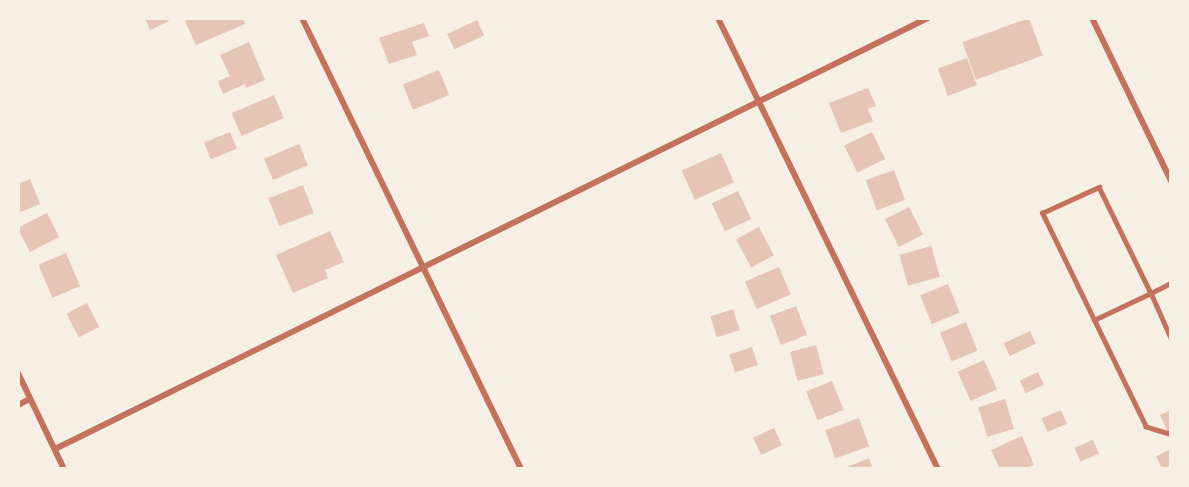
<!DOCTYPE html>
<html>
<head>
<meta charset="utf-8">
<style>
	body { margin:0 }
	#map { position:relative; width:1189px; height:487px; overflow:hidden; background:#f6efe4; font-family:"PT Sans",sans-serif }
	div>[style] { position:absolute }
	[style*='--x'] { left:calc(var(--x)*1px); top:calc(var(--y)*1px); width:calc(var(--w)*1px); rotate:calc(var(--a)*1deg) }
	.building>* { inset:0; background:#e6c5b7; transform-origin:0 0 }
	.service>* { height:4.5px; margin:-2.25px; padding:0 2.25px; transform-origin:2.25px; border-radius:2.25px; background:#c5725c }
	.minor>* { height:6px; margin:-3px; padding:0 3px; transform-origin:3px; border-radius:3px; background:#c5725c }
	span { translate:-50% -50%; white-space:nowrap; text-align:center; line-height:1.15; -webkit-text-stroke:4.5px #f6efe4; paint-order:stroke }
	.frame { position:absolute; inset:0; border:20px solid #f6efe4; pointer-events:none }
</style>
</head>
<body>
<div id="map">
	<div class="building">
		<i style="clip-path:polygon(145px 18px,167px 18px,169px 21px,150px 30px)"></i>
		<i style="clip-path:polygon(192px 18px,243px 18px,245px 24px,196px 45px,185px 21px)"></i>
		<i style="left:1029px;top:18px;width:40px;height:71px;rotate:70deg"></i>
		<i style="left:477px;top:20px;width:17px;height:33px;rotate:65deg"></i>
		<i style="clip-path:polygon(424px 23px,429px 36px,412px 42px,417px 55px,389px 64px,379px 38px)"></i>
		<i style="clip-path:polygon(249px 42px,265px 80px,246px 88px,245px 84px,223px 94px,218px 81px,230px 76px,220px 55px)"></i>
		<i style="left:967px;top:58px;width:29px;height:31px;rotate:70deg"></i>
		<i style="left:439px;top:70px;width:27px;height:39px;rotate:68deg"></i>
		<i style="clip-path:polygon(868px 88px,876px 106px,868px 109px,873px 121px,841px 133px,829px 103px)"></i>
		<i style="left:274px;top:95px;width:25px;height:46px;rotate:67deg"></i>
		<i style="left:230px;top:132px;width:18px;height:28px;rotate:68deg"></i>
		<i style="left:872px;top:132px;width:30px;height:31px;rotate:64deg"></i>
		<i style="left:299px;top:144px;width:23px;height:38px;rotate:67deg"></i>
		<i style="left:721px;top:153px;width:32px;height:43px;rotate:66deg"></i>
		<i style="left:894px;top:170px;width:32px;height:30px;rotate:70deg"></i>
		<i style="clip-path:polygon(30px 179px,40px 204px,18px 213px,18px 184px)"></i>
		<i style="left:303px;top:185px;width:30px;height:37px;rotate:69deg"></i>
		<i style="left:738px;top:191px;width:31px;height:29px;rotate:65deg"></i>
		<i style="left:909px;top:207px;width:31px;height:27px;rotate:63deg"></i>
		<i style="left:47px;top:213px;width:27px;height:33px;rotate:63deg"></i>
		<i style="left:759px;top:227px;width:32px;height:26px;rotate:62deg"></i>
		<i style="clip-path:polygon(330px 231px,344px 262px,325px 270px,328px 278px,293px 293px,276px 255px)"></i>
		<i style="left:931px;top:246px;width:32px;height:33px;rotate:74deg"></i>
		<i style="left:66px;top:253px;width:36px;height:30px;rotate:67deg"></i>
		<i style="left:779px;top:267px;width:30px;height:37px;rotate:67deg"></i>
		<i style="left:948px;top:284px;width:31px;height:30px;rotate:68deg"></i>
		<i style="left:87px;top:303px;width:27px;height:23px;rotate:63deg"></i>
		<i style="left:796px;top:306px;width:31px;height:28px;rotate:69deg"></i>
		<i style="left:733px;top:309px;width:22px;height:24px;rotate:72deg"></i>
		<i style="left:966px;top:322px;width:31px;height:28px;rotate:68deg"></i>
		<i style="left:1030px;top:331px;width:14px;height:29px;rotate:65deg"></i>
		<i style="left:816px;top:345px;width:30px;height:27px;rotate:75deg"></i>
		<i style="left:752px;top:347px;width:19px;height:24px;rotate:72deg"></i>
		<i style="left:984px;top:360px;width:32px;height:29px;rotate:66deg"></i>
		<i style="left:1038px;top:372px;width:14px;height:20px;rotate:65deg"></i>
		<i style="left:832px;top:381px;width:31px;height:28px;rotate:68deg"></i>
		<i style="left:1005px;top:399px;width:31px;height:28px;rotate:73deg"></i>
		<i style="left:1061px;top:410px;width:15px;height:21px;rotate:67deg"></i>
		<i style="clip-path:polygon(1171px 410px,1171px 439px,1160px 415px)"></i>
		<i style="left:859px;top:418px;width:30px;height:36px;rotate:70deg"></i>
		<i style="left:774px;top:428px;width:19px;height:23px;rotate:65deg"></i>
		<i style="clip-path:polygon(1022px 436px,1034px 465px,1024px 469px,1000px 469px,991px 450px)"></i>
		<i style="left:1093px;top:440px;width:15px;height:20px;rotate:67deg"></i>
		<i style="clip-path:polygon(1171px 449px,1171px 469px,1162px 469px,1156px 456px)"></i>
		<i style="clip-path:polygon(869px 458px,873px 469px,842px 469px)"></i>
	</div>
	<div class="service">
		<i style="--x:1094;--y:320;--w:63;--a:-25.3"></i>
		<i style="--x:1151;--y:293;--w:49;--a:66"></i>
		<i style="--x:1169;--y:434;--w:24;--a:-163"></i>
		<i style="--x:1146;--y:427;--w:238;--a:-115.9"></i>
		<i style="--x:1042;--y:213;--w:63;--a:-24.5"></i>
		<i style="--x:1099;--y:187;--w:118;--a:63.9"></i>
		<i style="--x:1151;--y:293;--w:22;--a:-27"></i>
	</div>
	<div class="minor">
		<i style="--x:302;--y:18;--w:501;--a:64.1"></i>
		<i style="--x:718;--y:18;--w:502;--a:64"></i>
		<i style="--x:1092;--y:18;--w:181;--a:64.1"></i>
		<i style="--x:18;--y:373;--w:106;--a:64.4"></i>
		<i style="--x:18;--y:405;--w:13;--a:-27"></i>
		<i style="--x:55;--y:449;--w:974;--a:-26.28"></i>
	</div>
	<div class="frame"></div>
</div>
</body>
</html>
